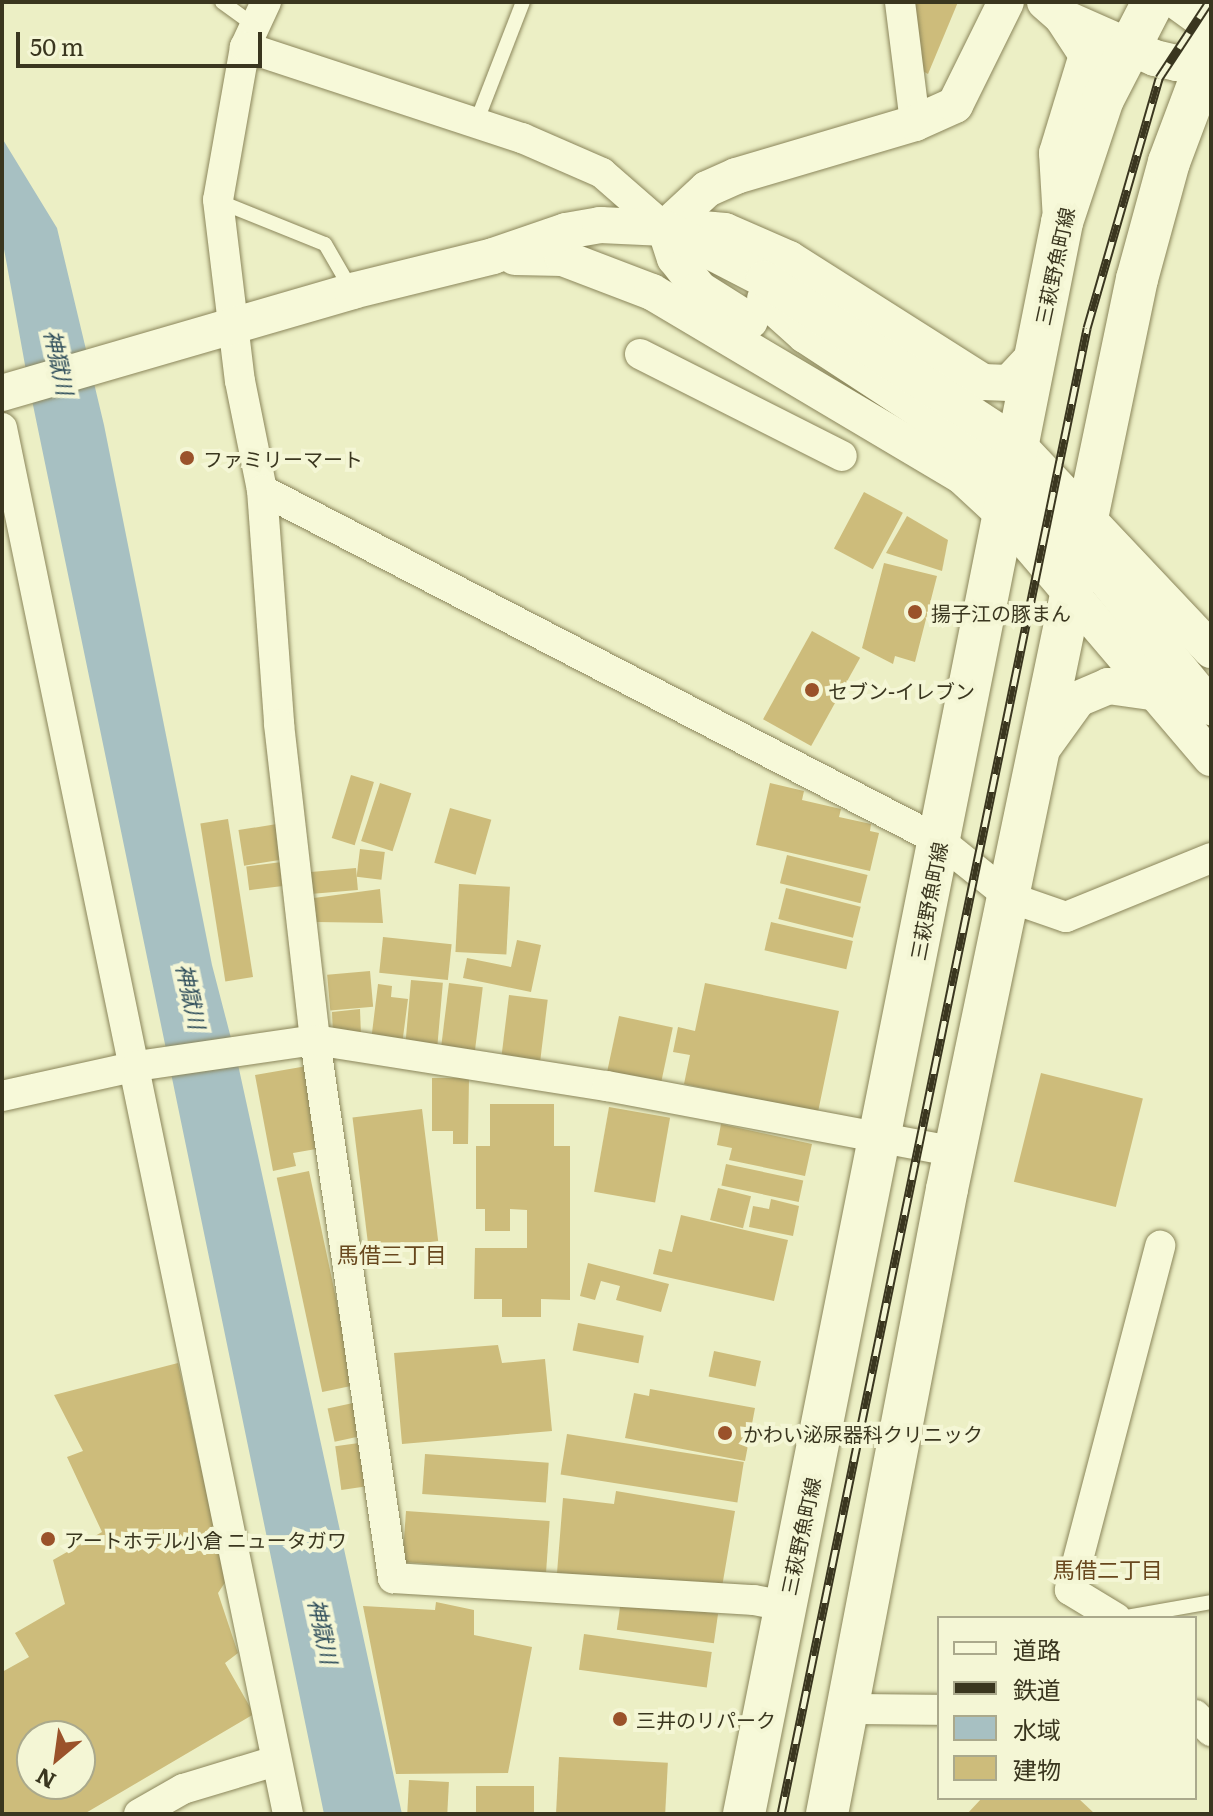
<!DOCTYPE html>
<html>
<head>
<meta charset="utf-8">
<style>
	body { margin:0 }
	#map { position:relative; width:1213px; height:1816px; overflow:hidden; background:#ecefc5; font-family:Literata,"Noto Sans JP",serif }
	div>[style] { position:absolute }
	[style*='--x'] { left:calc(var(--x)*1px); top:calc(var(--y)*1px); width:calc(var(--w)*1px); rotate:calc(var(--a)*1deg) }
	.water>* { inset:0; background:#a7c0c2 }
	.building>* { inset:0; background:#cdbc7b; transform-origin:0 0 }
	.roads { filter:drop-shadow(0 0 2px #8b865b) drop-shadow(0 0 2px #8b865b) }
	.service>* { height:14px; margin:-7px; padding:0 7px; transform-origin:7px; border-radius:7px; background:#f7f9d9 }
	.minor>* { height:30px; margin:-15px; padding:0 15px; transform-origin:15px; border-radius:15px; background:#f7f9d9 }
	.tertiary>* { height:36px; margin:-18px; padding:0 18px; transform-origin:18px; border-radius:18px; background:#f7f9d9 }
	.secondary>* { height:42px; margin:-21px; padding:0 21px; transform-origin:21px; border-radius:21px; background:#f7f9d9 }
	.rail>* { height:9px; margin-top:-4.5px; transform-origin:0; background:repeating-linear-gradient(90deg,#f4f6d5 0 18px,#3a361f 0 36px); box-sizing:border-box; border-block:2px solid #3a361f }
	.dots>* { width:22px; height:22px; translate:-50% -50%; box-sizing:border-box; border:4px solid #f4f6d5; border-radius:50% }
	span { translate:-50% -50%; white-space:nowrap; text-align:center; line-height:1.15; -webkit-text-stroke:8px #f4f6d5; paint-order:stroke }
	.street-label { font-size:20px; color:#3a361f }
	.poi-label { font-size:20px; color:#3a361f }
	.left { translate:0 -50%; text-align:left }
	.water-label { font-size:22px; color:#2e4d5a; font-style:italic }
	.neighbourhood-label { font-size:22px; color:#68481e }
	.frame { position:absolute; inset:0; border:4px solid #3a361f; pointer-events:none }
	.legend { position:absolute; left:937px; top:1616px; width:260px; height:184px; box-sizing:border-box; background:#f4f6d5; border:2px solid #aaa98c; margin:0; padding:10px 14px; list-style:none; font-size:24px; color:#3a361f }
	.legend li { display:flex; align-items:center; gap:16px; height:40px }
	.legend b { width:40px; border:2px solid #aaa98c }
	.north { position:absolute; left:16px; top:1720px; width:80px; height:80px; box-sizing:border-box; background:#f4f6d5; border:2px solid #aaa98c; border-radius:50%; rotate:209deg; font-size:22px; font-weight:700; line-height:32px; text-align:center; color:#3a361f }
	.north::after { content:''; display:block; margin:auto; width:28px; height:36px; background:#9a522a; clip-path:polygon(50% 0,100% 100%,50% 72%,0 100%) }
	.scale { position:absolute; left:16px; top:32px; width:246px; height:36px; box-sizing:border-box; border:4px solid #3a361f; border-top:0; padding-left:10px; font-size:24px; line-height:28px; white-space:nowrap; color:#3a361f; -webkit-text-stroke:6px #f4f6d5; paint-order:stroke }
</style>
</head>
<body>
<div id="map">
	<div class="water">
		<i style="clip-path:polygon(2px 138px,57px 228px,104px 425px,212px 965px,239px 1069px,402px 1814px,324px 1814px,27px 376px,2px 238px)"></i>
	</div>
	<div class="building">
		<i style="clip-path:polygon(914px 2px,958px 2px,928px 74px,917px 68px)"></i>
		<i style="left:864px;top:492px;width:44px;height:64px;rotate:28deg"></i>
		<i style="clip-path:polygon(907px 516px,948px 540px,942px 571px,886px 553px)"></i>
		<i style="clip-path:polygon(884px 563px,937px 576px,915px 662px,895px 656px,893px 664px,862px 648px)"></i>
		<i style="left:812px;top:631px;width:55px;height:101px;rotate:29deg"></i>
		<i style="left:351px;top:775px;width:24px;height:66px;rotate:17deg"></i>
		<i style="left:380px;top:783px;width:33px;height:61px;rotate:18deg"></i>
		<i style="clip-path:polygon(770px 783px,804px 791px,802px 800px,841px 809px,839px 817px,871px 824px,870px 831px,879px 833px,870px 871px,756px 845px)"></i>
		<i style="left:450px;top:808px;width:43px;height:57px;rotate:16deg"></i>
		<i style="left:228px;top:819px;width:160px;height:28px;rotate:81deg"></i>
		<i style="left:277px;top:824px;width:36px;height:39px;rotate:81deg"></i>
		<i style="left:360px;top:849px;width:25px;height:28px;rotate:7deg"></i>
		<i style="left:787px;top:855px;width:83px;height:29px;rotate:14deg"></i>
		<i style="left:282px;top:862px;width:24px;height:36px;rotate:83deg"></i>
		<i style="left:356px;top:868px;width:22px;height:48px;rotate:85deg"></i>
		<i style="left:459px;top:884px;width:51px;height:68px;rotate:3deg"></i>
		<i style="left:786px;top:888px;width:77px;height:32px;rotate:14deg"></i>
		<i style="clip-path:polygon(380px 889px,383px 923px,316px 922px,314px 898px)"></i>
		<i style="left:771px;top:922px;width:84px;height:29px;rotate:13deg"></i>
		<i style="left:383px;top:937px;width:69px;height:36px;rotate:6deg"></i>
		<i style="clip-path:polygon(517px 940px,541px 945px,531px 992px,463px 978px,467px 958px,511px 967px)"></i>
		<i style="left:370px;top:971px;width:36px;height:43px;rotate:85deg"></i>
		<i style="left:411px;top:980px;width:32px;height:67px;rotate:5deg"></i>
		<i style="left:449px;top:983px;width:34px;height:68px;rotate:7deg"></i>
		<i style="clip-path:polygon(705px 983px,839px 1011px,818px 1112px,684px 1084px,690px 1055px,673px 1052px,678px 1027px,695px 1031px)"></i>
		<i style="clip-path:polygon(378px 984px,392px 986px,391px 997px,408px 999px,402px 1045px,371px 1041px)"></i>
		<i style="left:509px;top:995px;width:39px;height:64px;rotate:7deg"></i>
		<i style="clip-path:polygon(360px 1009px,361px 1036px,333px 1035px,332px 1012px)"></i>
		<i style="left:619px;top:1016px;width:55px;height:59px;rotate:12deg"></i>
		<i style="clip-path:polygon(307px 1066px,322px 1148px,293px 1153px,296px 1166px,273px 1171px,255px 1075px)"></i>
		<i style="left:1041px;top:1073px;width:105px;height:112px;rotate:14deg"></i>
		<i style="clip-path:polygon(432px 1078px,469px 1078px,468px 1144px,453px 1144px,453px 1131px,432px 1131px)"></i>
		<i style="clip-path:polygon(490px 1104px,554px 1104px,554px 1146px,570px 1146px,570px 1300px,541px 1299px,541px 1317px,502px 1317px,502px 1299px,474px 1299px,475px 1248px,527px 1248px,527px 1210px,510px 1209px,510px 1231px,485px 1231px,485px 1209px,476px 1209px,476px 1146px,490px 1146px)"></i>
		<i style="left:609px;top:1107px;width:62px;height:86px;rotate:10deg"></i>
		<i style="left:422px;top:1109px;width:133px;height:70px;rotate:83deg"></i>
		<i style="clip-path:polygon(721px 1124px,812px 1144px,805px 1176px,729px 1160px,732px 1148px,717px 1145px)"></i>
		<i style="left:726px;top:1164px;width:79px;height:22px;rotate:12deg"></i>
		<i style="left:309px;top:1171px;width:219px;height:33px;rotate:78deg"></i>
		<i style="left:718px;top:1188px;width:34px;height:33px;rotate:14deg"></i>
		<i style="clip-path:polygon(771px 1199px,799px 1206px,793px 1236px,749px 1227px,753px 1206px,769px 1209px)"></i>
		<i style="clip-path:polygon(681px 1215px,788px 1240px,774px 1301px,653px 1274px,659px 1249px,672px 1252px)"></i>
		<i style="clip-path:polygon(588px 1263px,669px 1284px,661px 1312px,616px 1300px,620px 1286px,601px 1281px,595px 1300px,580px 1296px)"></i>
		<i style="left:578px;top:1323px;width:67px;height:28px;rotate:11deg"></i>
		<i style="clip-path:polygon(498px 1345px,502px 1363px,545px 1359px,552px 1431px,402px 1444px,394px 1353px)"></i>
		<i style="left:714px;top:1351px;width:48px;height:26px;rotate:12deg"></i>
		<i style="clip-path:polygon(evenodd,178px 1363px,226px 1581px,218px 1593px,238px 1653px,225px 1663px,254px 1714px,84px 1814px,2px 1814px,2px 1672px,29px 1657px,15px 1633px,65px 1604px,53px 1560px,102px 1532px,67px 1457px,83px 1451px,54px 1395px,178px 1363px,32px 1736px,80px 1736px,80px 1784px,32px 1784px,32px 1736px)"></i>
		<i style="clip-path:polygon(650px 1389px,755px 1408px,745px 1461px,625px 1438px,634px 1393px,649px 1396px)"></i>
		<i style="left:353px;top:1403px;width:34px;height:26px;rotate:78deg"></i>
		<i style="left:567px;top:1434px;width:179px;height:41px;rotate:9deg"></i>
		<i style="left:359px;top:1443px;width:44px;height:24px;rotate:82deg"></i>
		<i style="left:425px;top:1454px;width:124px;height:40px;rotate:4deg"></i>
		<i style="clip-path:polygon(616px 1491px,735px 1511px,722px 1587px,557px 1573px,563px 1498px,614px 1504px)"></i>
		<i style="left:406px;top:1511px;width:144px;height:51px;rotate:4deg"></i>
		<i style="left:621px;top:1600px;width:98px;height:30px;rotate:8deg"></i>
		<i style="clip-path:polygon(436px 1602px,474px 1610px,474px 1635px,532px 1647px,508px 1773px,396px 1774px,363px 1606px,435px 1610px)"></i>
		<i style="left:584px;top:1634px;width:129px;height:36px;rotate:8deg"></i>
		<i style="left:559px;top:1757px;width:109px;height:57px;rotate:3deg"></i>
		<i style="left:409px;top:1780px;width:40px;height:34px;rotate:3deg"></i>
		<i style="left:476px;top:1786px;width:58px;height:28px"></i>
		<i style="clip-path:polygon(982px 1798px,1078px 1798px,1095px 1814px,967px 1814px)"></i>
	</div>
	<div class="roads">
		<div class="service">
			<i style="--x:222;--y:2;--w:41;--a:36"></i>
			<i style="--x:476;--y:123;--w:130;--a:-68.8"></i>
			<i style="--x:218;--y:201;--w:115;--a:21.9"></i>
			<i style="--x:325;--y:244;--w:52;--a:60"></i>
			<i style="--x:1121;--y:1618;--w:91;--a:-10.1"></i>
		</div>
		<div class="minor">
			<i style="--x:266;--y:2;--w:50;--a:115"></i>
			<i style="--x:245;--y:47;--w:155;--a:100"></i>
			<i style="--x:218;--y:200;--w:182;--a:83.1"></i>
			<i style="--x:240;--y:381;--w:111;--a:78.6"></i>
			<i style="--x:262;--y:490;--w:235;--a:85.8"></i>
			<i style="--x:279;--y:724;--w:318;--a:83.5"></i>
			<i style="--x:315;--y:1040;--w:544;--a:81.75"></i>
			<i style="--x:393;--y:1578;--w:362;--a:3.5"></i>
			<i style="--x:754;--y:1600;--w:33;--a:11"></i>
			<i style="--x:900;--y:2;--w:122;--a:82.9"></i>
			<i style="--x:245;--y:47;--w:292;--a:18.2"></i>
			<i style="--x:522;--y:138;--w:87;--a:23.6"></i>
			<i style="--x:602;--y:173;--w:84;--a:41.1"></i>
			<i style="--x:640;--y:354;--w:226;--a:26.8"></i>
			<i style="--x:2;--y:428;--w:1415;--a:78.34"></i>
			<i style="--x:262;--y:490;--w:763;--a:27.37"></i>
			<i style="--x:940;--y:841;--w:91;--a:38.8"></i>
			<i style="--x:1011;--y:898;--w:58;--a:19.1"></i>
			<i style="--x:1066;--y:917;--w:157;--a:-22.1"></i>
			<i style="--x:2;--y:1096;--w:138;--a:-12.5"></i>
			<i style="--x:137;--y:1066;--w:180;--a:-8.3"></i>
			<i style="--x:315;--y:1040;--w:296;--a:9"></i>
			<i style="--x:607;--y:1086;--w:354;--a:10.7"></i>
			<i style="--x:1116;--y:1618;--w:54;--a:-148.7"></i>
			<i style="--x:1070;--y:1590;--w:356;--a:-75.3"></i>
			<i style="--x:848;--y:1709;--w:91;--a:0.6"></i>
			<i style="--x:1195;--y:1715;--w:23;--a:45"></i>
			<i style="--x:139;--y:1814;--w:51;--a:-29.6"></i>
			<i style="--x:183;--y:1789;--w:97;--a:-16.8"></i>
		</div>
		<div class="tertiary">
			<i style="--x:1045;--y:2;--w:23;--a:41"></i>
			<i style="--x:1062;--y:17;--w:102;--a:23.8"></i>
			<i style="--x:1155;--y:58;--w:23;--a:13"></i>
			<i style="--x:1177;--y:63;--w:31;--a:-11"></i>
			<i style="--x:1207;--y:57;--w:36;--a:-95"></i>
			<i style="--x:1204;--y:21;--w:32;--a:-144"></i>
			<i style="--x:1061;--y:220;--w:67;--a:-93.4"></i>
			<i style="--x:1057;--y:153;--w:102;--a:-73"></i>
			<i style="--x:1087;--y:55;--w:45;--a:-123.3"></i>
			<i style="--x:665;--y:228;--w:57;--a:-42.9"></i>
			<i style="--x:707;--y:189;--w:32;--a:-24"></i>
			<i style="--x:736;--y:176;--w:187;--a:-16.5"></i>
			<i style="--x:915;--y:123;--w:44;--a:-24.2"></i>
			<i style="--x:955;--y:105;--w:115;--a:-63.7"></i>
			<i style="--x:665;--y:228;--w:32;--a:72"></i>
			<i style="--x:675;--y:258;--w:39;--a:52"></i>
			<i style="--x:699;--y:289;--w:60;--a:32.1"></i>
			<i style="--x:691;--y:228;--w:34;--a:5"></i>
			<i style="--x:725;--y:231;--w:70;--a:23.6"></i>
			<i style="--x:789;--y:259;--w:230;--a:32.4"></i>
			<i style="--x:983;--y:382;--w:26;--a:2"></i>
			<i style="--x:1009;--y:383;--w:37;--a:-47"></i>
			<i style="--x:515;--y:257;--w:48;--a:1.2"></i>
			<i style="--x:563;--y:258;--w:95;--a:20.9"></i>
			<i style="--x:652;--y:292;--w:360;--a:30.7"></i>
			<i style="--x:962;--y:476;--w:59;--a:42.9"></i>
			<i style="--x:1005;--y:516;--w:318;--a:49.6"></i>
			<i style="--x:765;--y:299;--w:54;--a:42"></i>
			<i style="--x:805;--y:335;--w:225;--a:33.2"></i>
			<i style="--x:993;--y:458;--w:101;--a:51.4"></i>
			<i style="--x:1056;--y:537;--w:44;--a:71.6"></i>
			<i style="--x:2;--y:393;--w:365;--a:-16.2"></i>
			<i style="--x:352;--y:291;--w:145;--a:-13.9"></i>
			<i style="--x:493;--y:256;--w:77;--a:-18.9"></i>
			<i style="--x:566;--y:231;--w:35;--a:-10"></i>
			<i style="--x:600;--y:225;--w:65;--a:2.6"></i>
			<i style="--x:665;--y:228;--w:111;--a:27.3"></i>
			<i style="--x:764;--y:279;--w:302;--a:33.1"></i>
			<i style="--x:1017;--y:444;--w:283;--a:46.7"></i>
			<i style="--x:1067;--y:532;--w:227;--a:50.6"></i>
			<i style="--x:1042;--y:749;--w:62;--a:-54.2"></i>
			<i style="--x:1078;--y:699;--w:33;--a:-23"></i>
			<i style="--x:1108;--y:686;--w:43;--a:7.9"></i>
		</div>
		<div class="secondary">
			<i style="--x:744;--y:1814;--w:1623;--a:-78.7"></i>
			<i style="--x:1062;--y:222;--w:130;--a:-71.6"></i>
			<i style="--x:1103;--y:99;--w:109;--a:-62.7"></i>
			<i style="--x:827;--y:1814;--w:636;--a:-79.13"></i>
			<i style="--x:947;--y:1189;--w:930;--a:-78.21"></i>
			<i style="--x:1137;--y:279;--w:121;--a:-74.7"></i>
			<i style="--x:1169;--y:162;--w:120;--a:-69.4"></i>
		</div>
	</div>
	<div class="rail">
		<i style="--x:781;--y:1814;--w:1517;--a:-78.36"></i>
		<i style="--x:1087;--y:328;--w:260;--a:-73.9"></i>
		<i style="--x:1159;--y:78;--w:91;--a:-56.7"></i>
	</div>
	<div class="dots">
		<i style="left:187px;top:458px;background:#9a522a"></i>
		<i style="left:915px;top:612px;background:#9a522a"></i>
		<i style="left:812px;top:690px;background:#9a522a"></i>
		<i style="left:725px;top:1433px;background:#9a522a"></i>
		<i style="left:48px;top:1539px;background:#9a522a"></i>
		<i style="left:620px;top:1719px;background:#9a522a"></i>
	</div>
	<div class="street-label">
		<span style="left:1054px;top:266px;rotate:-78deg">三萩野魚町線</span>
		<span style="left:928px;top:901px;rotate:-79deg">三萩野魚町線</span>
		<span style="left:800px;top:1536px;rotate:-78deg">三萩野魚町線</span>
	</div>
	<div class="poi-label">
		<span class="left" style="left:203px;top:458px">ファミリーマート</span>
		<span class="left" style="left:931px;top:612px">揚子江の豚まん</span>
		<span class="left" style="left:828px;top:690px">セブン-イレブン</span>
		<span class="left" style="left:743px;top:1433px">かわい泌尿器科クリニック</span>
		<span class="left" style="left:64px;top:1539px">アートホテル小倉 ニュータガワ</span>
		<span class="left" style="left:636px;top:1719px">三井のリパーク</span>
	</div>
	<div class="water-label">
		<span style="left:60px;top:362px;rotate:78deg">神獄川</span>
		<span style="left:192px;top:996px;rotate:78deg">神獄川</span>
		<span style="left:324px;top:1631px;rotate:78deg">神獄川</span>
	</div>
	<div class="neighbourhood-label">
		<span style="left:392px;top:1254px">馬借三丁目</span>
		<span style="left:1108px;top:1569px">馬借二丁目</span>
	</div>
	<div class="frame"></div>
	<ul class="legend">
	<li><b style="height:10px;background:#f7f9d9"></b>道路</li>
	<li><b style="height:10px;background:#3a361f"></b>鉄道</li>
	<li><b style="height:22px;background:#a7c0c2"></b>水域</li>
	<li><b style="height:22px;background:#cdbc7b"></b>建物</li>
	</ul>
	<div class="north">N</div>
	<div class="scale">50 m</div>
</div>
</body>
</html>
